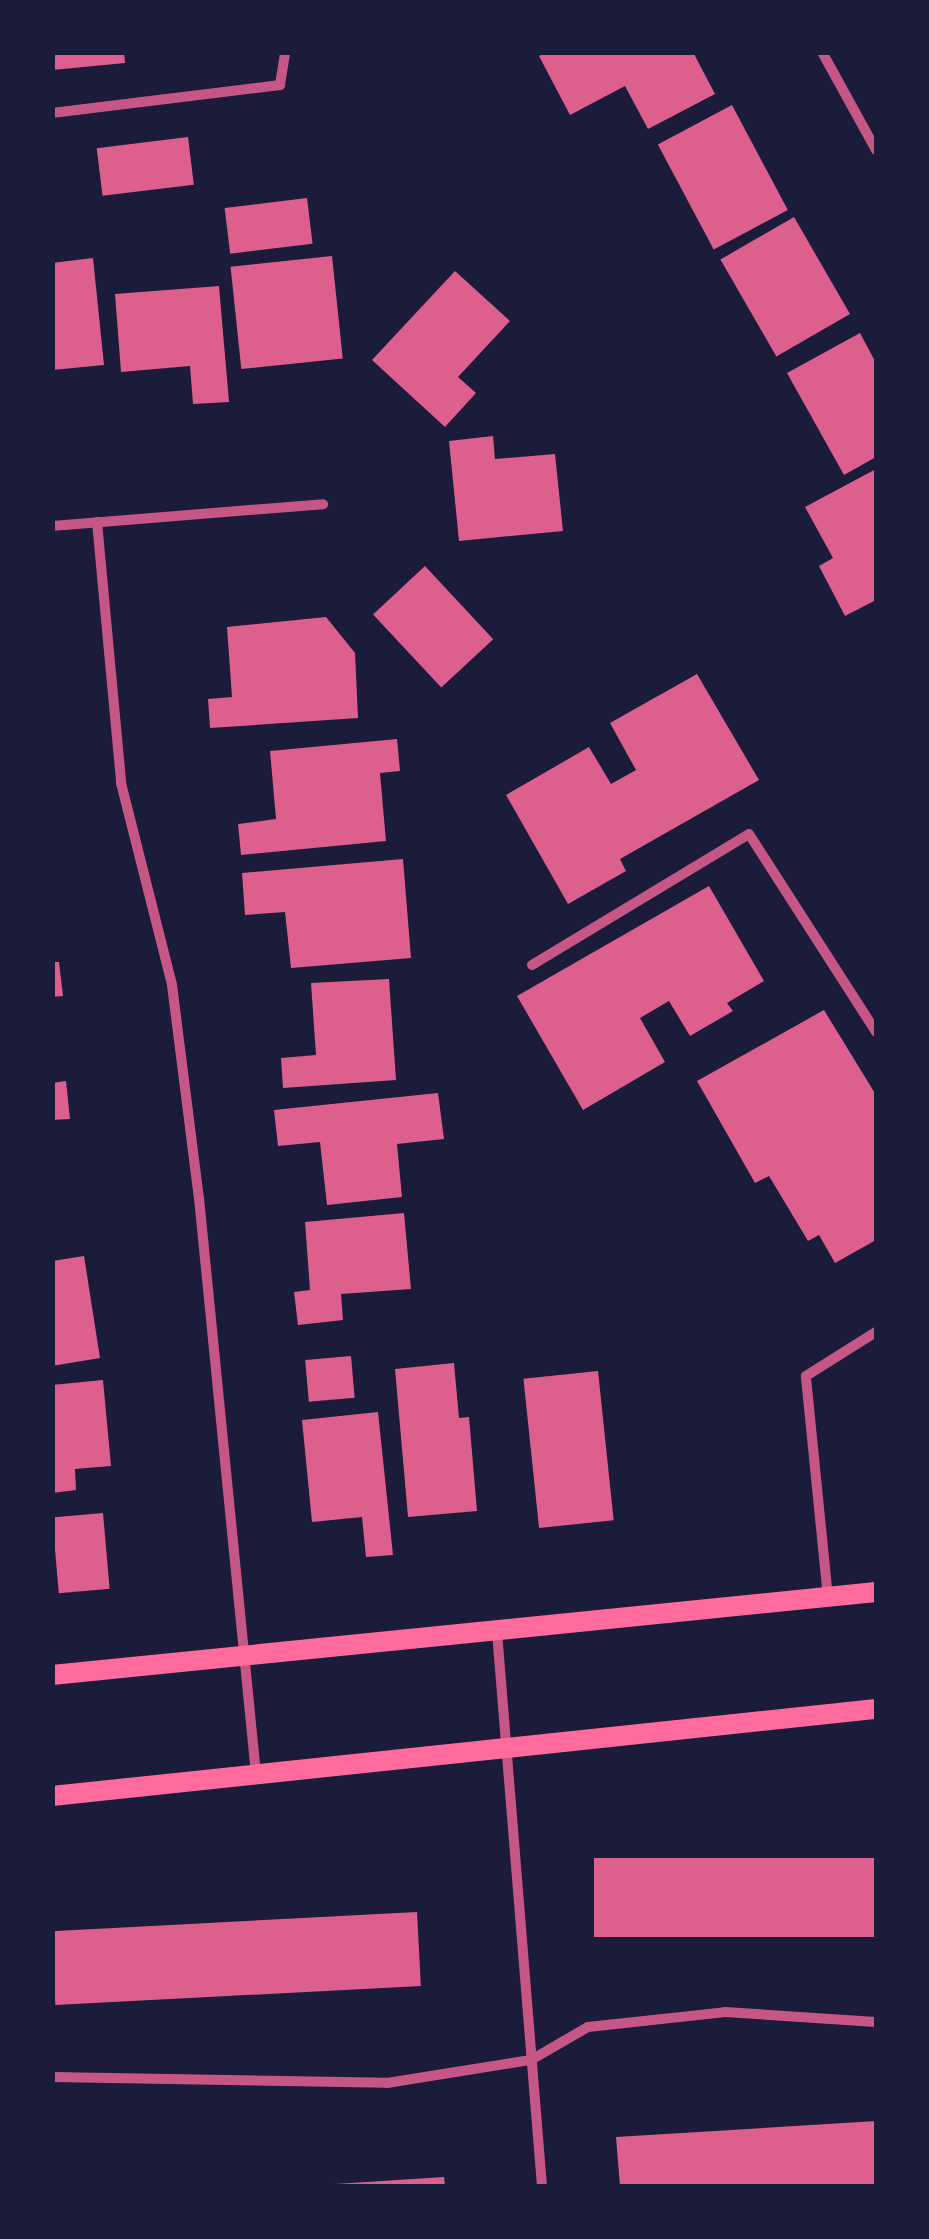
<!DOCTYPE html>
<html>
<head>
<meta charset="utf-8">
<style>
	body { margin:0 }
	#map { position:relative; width:929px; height:2239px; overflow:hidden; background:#1b1b3a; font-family:Rubik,sans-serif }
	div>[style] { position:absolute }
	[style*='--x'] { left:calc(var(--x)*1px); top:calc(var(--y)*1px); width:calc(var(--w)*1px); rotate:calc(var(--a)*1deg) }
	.building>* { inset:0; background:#dd5f8e; transform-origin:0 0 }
	.minor>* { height:10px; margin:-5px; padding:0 5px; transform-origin:5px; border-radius:5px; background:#c65784 }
	.secondary>* { height:20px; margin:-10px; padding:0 10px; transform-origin:10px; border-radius:10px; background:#ff6b9d }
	span { translate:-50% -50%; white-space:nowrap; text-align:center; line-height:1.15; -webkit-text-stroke:8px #1b1b3a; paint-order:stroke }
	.frame { position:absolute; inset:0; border:55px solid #1b1b3a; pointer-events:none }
</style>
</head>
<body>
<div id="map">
	<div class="building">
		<i style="clip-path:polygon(52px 52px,124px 52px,125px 63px,52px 70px)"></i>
		<i style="clip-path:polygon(547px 52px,693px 52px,715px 94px,648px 129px,625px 86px,570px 115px,539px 56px)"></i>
		<i style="left:732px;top:105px;width:119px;height:84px;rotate:62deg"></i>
		<i style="left:188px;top:137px;width:48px;height:92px;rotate:83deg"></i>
		<i style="left:307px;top:198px;width:46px;height:83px;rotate:83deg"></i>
		<i style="left:794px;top:217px;width:112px;height:85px;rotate:60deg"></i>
		<i style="left:332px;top:256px;width:103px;height:102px;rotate:84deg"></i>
		<i style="clip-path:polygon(93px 258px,104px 365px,52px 370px,52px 263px)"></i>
		<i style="clip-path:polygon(455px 271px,510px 321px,458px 377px,476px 393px,445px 427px,372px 360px)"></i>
		<i style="clip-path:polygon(219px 286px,229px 402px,193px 404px,190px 366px,121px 372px,115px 294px)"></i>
		<i style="clip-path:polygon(860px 333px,876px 363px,876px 457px,844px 475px,787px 373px)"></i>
		<i style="clip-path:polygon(493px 436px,495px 459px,555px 454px,563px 531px,459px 541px,449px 441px)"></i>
		<i style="clip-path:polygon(876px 469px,876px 600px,845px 616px,819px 566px,833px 558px,805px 507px)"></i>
		<i style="left:425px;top:566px;width:100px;height:71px;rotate:47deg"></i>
		<i style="clip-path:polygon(326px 617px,355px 653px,358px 718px,210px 728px,208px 699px,232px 697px,227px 627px)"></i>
		<i style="clip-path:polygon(697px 674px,759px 780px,620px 859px,626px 871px,568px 904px,506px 795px,589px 747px,611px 784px,636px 770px,610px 723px)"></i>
		<i style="clip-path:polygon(397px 739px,400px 771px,380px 773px,386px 841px,241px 855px,238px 824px,276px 819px,270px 751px)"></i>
		<i style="clip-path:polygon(403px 859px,411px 958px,291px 968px,285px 912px,245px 915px,242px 873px)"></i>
		<i style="clip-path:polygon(709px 886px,764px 981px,727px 1003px,733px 1011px,690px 1036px,669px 1001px,640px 1018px,665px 1062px,583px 1110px,517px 996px)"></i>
		<i style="clip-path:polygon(52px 962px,59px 962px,63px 996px,52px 997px)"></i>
		<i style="clip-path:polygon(389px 979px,396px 1080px,283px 1088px,281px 1058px,316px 1055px,311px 983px)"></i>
		<i style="clip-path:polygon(824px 1010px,876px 1095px,876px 1240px,835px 1263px,819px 1235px,808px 1241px,769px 1176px,755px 1183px,697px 1081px)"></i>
		<i style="clip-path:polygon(66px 1081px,70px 1119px,52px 1120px,52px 1083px)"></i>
		<i style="clip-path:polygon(438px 1093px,444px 1139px,397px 1144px,402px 1197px,327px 1205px,320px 1142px,278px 1146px,274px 1110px)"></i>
		<i style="clip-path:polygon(404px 1213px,411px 1289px,341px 1294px,343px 1320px,298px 1325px,294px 1292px,310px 1290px,305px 1222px)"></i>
		<i style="clip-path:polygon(84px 1256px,100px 1358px,52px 1366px,52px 1261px)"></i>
		<i style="left:351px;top:1356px;width:42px;height:46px;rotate:85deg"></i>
		<i style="clip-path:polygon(454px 1363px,459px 1418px,469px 1417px,477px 1511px,408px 1517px,395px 1369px)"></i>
		<i style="left:598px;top:1371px;width:150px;height:75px;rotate:84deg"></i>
		<i style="clip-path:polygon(103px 1380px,111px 1466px,75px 1469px,76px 1490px,52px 1493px,52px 1385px)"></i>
		<i style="clip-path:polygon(378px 1412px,393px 1555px,366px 1557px,362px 1517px,312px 1522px,302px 1420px)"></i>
		<i style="left:103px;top:1513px;width:76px;height:51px;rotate:85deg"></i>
		<i style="left:876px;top:1858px;width:79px;height:282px;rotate:90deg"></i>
		<i style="left:417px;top:1912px;width:74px;height:366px;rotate:87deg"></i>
		<i style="clip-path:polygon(876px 2121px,876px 2186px,620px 2186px,616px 2137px)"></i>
		<i style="clip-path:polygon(444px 2177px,445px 2186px,335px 2186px,335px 2184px)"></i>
	</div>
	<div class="minor">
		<i style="--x:822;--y:52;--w:112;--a:61.1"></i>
		<i style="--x:52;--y:113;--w:230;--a:-7"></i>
		<i style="--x:280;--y:85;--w:33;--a:-81"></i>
		<i style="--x:97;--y:522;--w:262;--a:84.7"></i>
		<i style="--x:121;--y:783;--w:208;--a:75.8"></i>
		<i style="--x:172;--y:985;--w:215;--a:82.8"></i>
		<i style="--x:199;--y:1198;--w:579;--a:84.35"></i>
		<i style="--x:52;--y:526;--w:272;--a:-4.6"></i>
		<i style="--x:532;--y:965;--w:253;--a:-31.1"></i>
		<i style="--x:749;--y:834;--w:235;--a:57.3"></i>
		<i style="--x:828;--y:1598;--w:223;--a:-95.7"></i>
		<i style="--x:806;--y:1376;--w:83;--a:-32.2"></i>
		<i style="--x:497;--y:1632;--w:556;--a:85.36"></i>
		<i style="--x:52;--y:2077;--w:335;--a:1"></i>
		<i style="--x:387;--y:2083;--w:146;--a:-9.1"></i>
		<i style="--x:531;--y:2060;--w:66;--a:-30.1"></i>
		<i style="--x:588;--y:2027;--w:138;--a:-6.2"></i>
		<i style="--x:725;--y:2012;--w:151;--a:3.8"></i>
	</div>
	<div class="secondary">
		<i style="--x:52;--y:1675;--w:828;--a:-5.75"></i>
		<i style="--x:52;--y:1796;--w:829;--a:-6.03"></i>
	</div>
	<div class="frame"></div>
</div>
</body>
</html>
